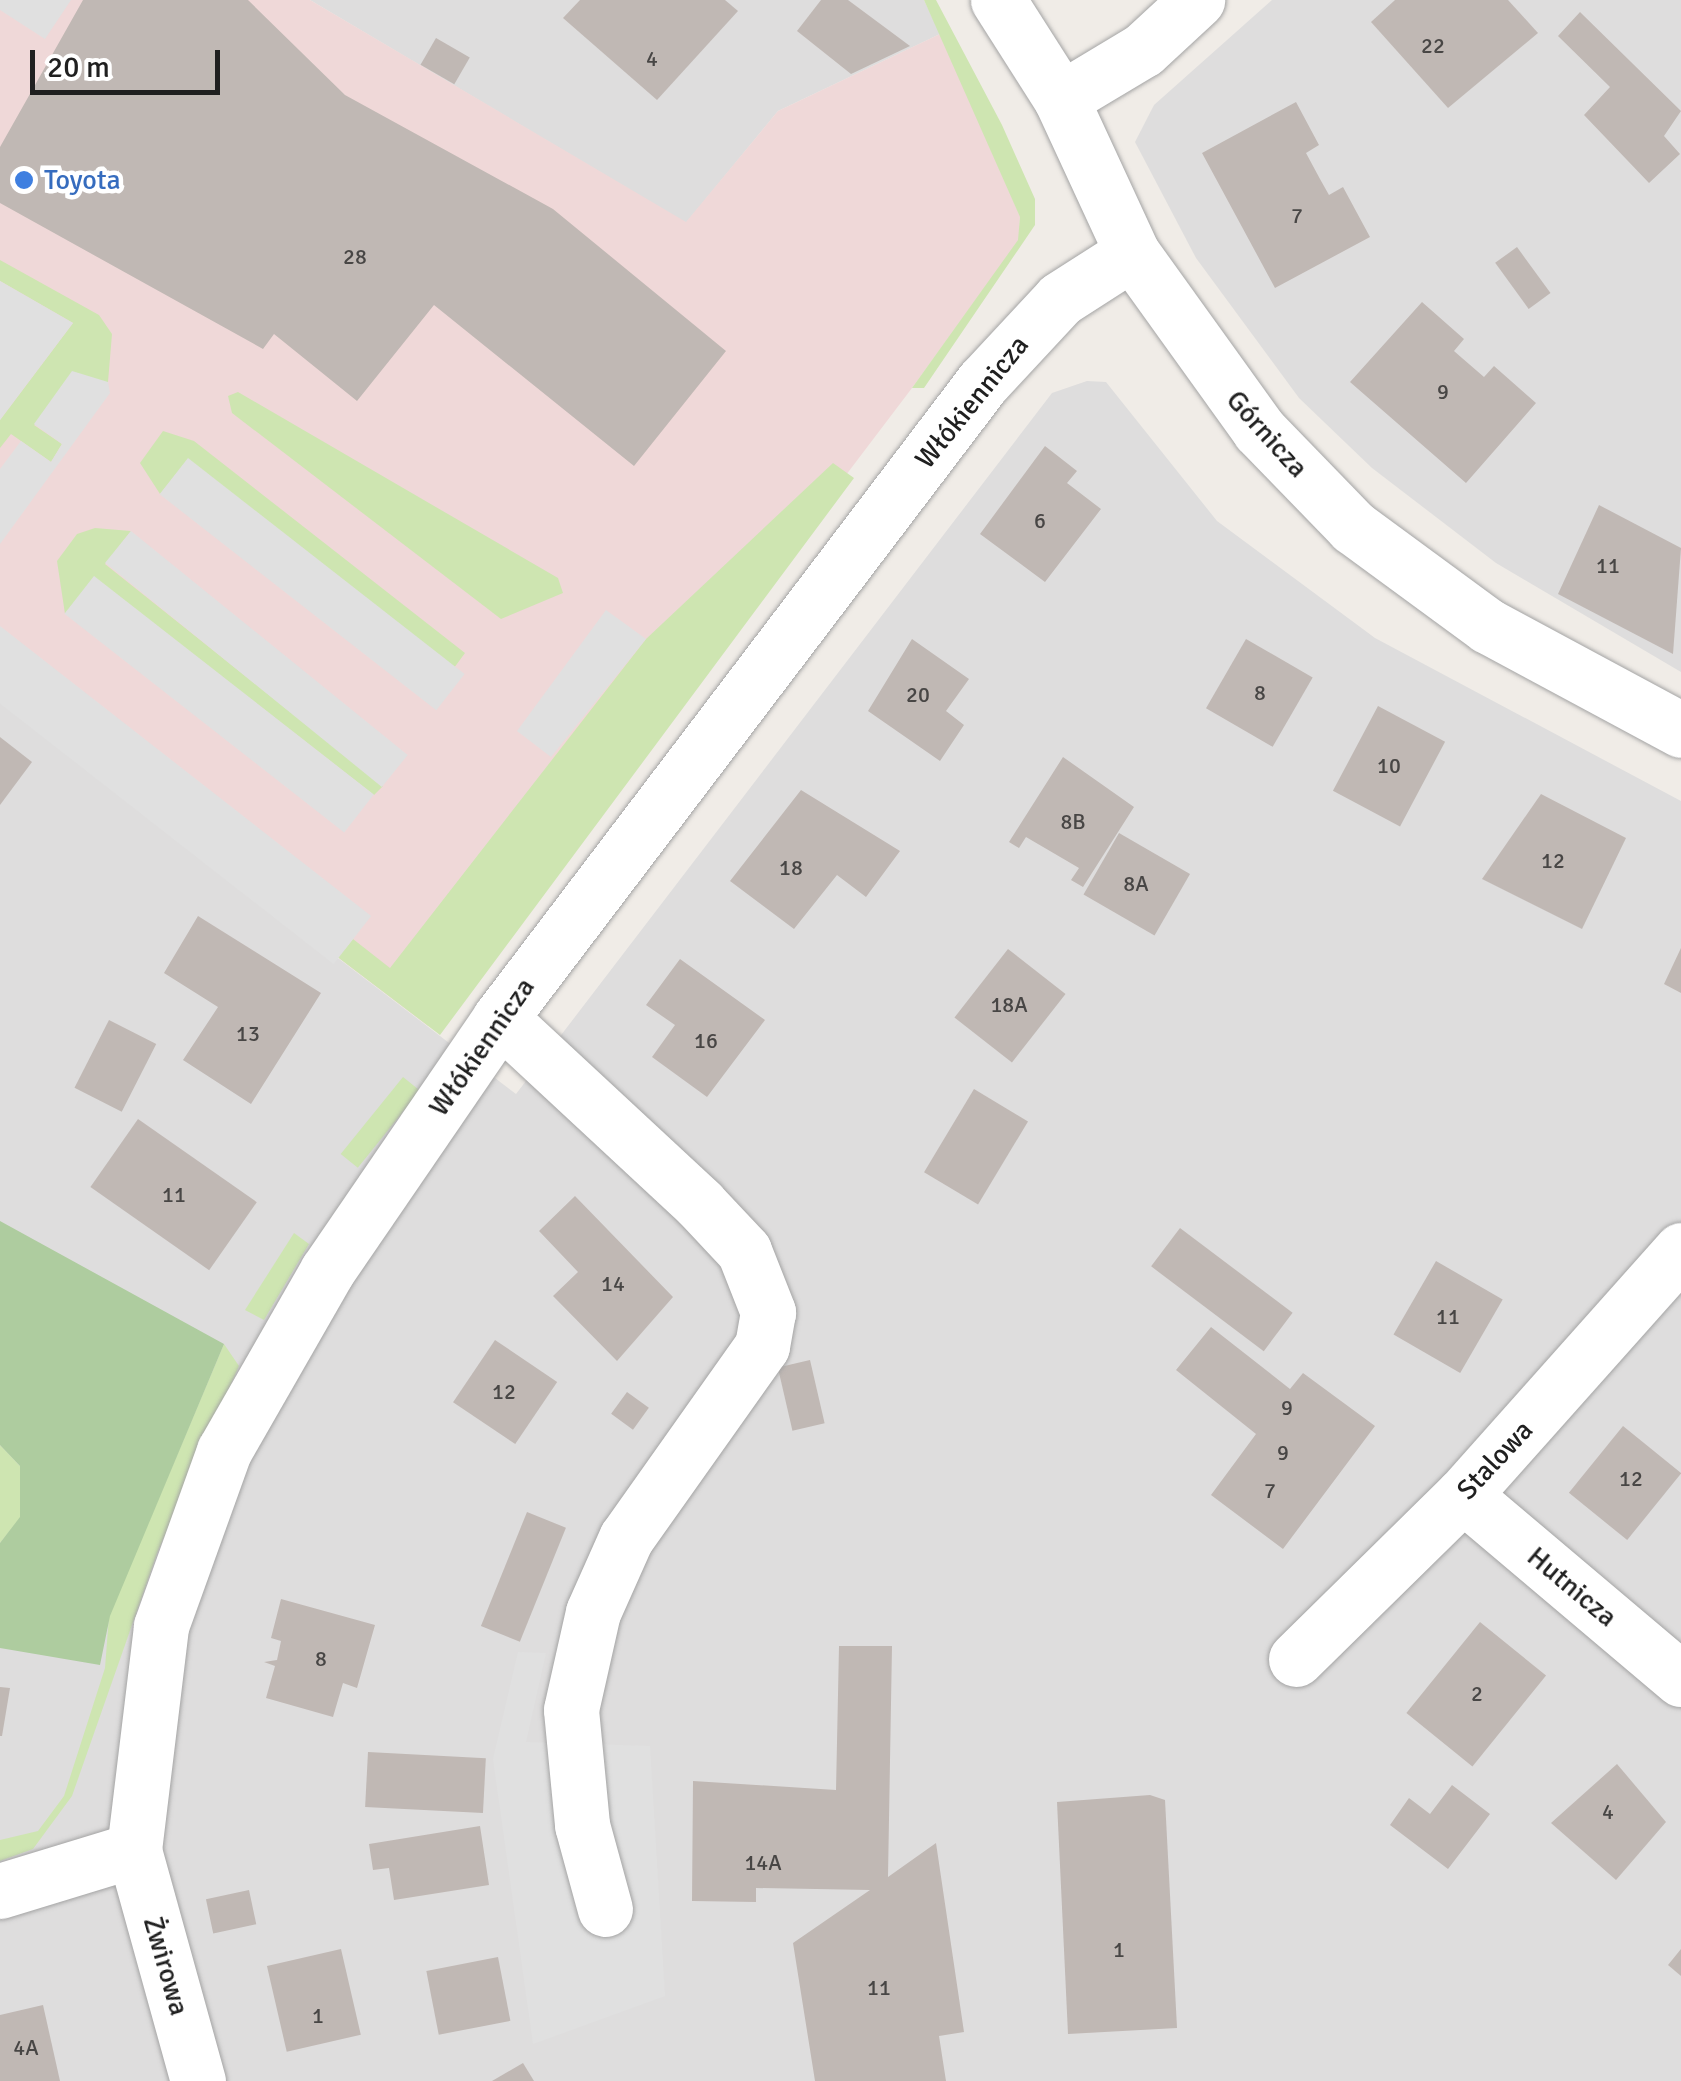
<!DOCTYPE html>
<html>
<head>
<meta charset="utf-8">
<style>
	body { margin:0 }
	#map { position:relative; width:1681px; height:2081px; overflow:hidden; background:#f0ece7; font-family:Signika,sans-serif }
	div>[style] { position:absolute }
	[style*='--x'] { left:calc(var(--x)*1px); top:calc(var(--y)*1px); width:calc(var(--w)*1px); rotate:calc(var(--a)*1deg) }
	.residential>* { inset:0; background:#dedddd }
	.commercial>* { inset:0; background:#efd8d8 }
	.grass>* { inset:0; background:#cee5b1; transform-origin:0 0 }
	.forest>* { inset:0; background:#aecc9f }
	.parking>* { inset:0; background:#e0e0e0; transform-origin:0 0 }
	.building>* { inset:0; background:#c0b8b4; transform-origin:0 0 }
	.roads { filter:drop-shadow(0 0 2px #a4a4a4) drop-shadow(0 0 2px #a4a4a4) }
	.minor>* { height:55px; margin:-27.5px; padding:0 27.5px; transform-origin:27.5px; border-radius:27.5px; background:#fff }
	.dots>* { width:28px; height:28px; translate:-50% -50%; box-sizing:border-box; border:5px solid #fff; border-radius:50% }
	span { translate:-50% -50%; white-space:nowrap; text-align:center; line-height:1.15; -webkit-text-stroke:9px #fff; paint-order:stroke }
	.number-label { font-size:22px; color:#484645 }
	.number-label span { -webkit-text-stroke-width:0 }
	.shop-label { font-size:28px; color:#366cbe }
	.left { translate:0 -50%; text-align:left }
	.street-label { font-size:28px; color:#202020 }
	.scale { position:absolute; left:30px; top:50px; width:190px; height:45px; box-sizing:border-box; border:5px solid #202020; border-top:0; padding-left:12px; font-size:30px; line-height:35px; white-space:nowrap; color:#202020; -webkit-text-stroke:8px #fff; paint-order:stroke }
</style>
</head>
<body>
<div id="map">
	<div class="residential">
		<i style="clip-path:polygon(310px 0,924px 0,940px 34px,778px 111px,686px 223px)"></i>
		<i style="clip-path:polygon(1272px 0,1681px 0,1681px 672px,1496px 563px,1372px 468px,1299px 398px,1196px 258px,1135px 142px,1154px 105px)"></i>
		<i style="clip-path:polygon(1087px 381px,1106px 382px,1217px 521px,1375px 638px,1681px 801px,1681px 2081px,0 2081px,0 700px,516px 1094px,1052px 393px)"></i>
	</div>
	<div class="commercial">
		<i style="clip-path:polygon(0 0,310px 0,686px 222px,778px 111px,940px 34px,1020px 216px,1019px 240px,912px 388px,428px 1026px,0 700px)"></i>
	</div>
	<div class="grass">
		<i style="clip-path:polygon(924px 0,936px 0,1002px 125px,1035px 199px,1035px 225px,924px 388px,912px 388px,1018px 240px,1020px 217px)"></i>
		<i style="clip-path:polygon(0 260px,99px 315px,112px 334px,108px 382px,34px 425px,62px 444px,51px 462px,11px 434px,0 448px,0 420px,73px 323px,0 281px)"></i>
		<i style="clip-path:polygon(238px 392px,558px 578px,563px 593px,501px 619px,232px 413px,228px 396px)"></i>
		<i style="clip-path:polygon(163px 431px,194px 441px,465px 653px,454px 668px,188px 459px,160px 494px,140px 463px)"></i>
		<i style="clip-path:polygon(833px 463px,854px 478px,440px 1035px,0 700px,0 687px,345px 949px,353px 939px,390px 968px,646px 639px)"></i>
		<i style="clip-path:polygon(95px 528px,131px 531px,105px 564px,383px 786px,374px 795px,94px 577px,65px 614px,57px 561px,77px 534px)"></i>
		<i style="left:403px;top:1077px;width:22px;height:99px;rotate:39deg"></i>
		<i style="clip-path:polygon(294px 1233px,309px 1244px,264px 1320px,245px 1310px)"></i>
		<i style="clip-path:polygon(224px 1344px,239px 1366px,158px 1551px,72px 1796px,33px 1849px,0 1861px,0 1840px,38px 1831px,64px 1796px,105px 1668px,109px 1616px)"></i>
		<i style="clip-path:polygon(0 1445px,20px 1466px,20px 1518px,0 1543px)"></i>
	</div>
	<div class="forest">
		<i style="clip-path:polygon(0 1221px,224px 1344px,110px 1616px,100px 1665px,0 1648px,0 1543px,20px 1517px,20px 1466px,0 1445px)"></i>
	</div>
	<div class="parking">
		<i style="clip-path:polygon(0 0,71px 0,45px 39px,0 10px)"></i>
		<i style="clip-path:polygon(0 281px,73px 323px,0 420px)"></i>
		<i style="clip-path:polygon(72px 371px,108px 382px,110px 393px,0 544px,0 469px,21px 441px,51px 462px,62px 444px,34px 424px)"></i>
		<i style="left:188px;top:458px;width:351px;height:46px;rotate:38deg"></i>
		<i style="left:131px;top:531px;width:356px;height:41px;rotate:39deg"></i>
		<i style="left:94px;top:576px;width:355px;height:48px;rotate:38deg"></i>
		<i style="clip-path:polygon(606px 610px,646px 639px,551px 757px,517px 731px)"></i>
		<i style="left:0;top:626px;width:471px;height:61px;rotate:38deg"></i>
		<i style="clip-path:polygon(518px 1652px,546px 1653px,526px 1742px,650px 1746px,665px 1996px,533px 2044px,493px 1759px)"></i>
	</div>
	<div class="building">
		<i style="clip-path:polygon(83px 0,248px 0,345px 95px,553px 209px,726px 351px,634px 466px,434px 305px,357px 401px,274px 334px,263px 349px,0 203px,0 147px)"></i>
		<i style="clip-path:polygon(580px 0,725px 0,738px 11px,657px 100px,563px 18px)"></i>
		<i style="clip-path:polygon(821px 0,848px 0,910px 46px,851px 74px,797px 31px)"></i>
		<i style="clip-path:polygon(1395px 0,1508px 0,1538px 33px,1448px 108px,1371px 22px)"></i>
		<i style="clip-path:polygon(1580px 12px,1681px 111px,1664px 136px,1680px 154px,1649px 183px,1584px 115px,1610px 87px,1558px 36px)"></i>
		<i style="left:436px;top:38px;width:39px;height:31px;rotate:30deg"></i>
		<i style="clip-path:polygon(1296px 102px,1319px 145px,1306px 153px,1320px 179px,1329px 195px,1343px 187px,1370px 237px,1275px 288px,1202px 153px)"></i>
		<i style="left:1517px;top:247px;width:57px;height:27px;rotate:54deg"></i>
		<i style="clip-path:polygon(1422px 302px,1464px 339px,1454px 351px,1462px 358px,1484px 377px,1494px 366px,1536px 403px,1466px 483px,1350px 382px)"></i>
		<i style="clip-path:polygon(1045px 446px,1077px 471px,1067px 483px,1101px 509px,1045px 582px,980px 534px)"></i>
		<i style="clip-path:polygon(1599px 505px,1681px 548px,1673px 654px,1558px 594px)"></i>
		<i style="clip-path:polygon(912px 639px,969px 679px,946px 711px,964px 725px,940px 761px,868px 711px)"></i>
		<i style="left:1246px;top:639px;width:77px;height:80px;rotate:30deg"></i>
		<i style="left:1378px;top:706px;width:76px;height:96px;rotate:28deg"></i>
		<i style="clip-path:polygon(0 737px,32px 762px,0 805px)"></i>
		<i style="clip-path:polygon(1063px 757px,1134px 807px,1083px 887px,1071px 880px,1079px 868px,1026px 837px,1019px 848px,1009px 842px)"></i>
		<i style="clip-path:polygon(801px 790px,900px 851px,866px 897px,837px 875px,794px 929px,730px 881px)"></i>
		<i style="clip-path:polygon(1541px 794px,1626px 838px,1582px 929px,1482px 879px)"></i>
		<i style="left:1119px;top:833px;width:82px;height:71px;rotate:30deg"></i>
		<i style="clip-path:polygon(198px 916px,321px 993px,251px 1104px,183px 1060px,218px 1007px,164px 973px)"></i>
		<i style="clip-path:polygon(1681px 948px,1681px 993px,1664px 984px)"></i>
		<i style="left:1008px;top:949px;width:73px;height:87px;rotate:38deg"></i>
		<i style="clip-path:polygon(680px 959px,765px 1020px,707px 1097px,652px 1057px,675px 1025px,646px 1005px)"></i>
		<i style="left:109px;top:1020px;width:53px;height:76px;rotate:27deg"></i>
		<i style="left:974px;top:1089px;width:63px;height:97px;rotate:31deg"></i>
		<i style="left:138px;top:1119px;width:145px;height:83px;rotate:35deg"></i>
		<i style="clip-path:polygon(575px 1196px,673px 1297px,617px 1361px,553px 1296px,578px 1272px,539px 1231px)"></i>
		<i style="left:1180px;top:1228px;width:141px;height:48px;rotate:37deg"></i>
		<i style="left:1436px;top:1261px;width:77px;height:85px;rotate:30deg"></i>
		<i style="clip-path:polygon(1211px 1327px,1290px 1389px,1303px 1373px,1375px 1426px,1283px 1549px,1211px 1495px,1256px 1434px,1176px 1370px)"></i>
		<i style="left:495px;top:1340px;width:75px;height:75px;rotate:34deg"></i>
		<i style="left:810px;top:1360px;width:65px;height:33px;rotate:77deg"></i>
		<i style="left:627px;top:1392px;width:27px;height:27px;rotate:36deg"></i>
		<i style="left:1623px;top:1426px;width:75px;height:86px;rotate:39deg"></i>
		<i style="left:527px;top:1512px;width:42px;height:123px;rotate:22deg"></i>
		<i style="clip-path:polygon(281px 1599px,375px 1625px,357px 1688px,343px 1683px,333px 1717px,266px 1698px,275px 1666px,264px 1662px,277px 1660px,281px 1641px,271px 1638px)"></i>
		<i style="left:1480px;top:1622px;width:85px;height:117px;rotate:39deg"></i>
		<i style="clip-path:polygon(839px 1646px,892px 1646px,888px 1877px,936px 1843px,964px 2032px,939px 2036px,946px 2081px,815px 2081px,793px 1943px,870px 1890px,756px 1888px,756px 1902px,692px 1901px,693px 1781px,836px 1790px)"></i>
		<i style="clip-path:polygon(0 1687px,10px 1688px,2px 1736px,0 1736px)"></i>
		<i style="left:368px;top:1752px;width:118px;height:55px;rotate:3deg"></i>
		<i style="clip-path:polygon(1617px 1764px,1666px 1822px,1616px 1880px,1551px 1823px)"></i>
		<i style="clip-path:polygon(1452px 1785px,1490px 1814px,1448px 1869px,1390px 1825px,1409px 1798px,1430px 1814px)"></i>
		<i style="clip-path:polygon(1150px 1795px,1165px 1800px,1177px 2028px,1068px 2034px,1057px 1802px)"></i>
		<i style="clip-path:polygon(480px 1826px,489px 1885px,394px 1900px,389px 1868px,373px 1870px,369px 1844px)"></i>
		<i style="left:249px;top:1890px;width:35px;height:44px;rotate:78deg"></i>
		<i style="left:341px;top:1949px;width:88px;height:76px;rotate:77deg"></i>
		<i style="clip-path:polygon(1681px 1949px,1681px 1976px,1668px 1965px)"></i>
		<i style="left:498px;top:1957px;width:65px;height:73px;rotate:79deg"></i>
		<i style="clip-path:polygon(43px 2005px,60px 2081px,0 2081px,0 2015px)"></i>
		<i style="clip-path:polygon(523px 2063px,534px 2081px,492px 2081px)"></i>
	</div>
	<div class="roads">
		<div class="minor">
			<i style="--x:998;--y:0;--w:117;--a:57.5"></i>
			<i style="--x:1061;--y:99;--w:170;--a:65.2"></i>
			<i style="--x:1132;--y:253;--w:218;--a:54.3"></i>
			<i style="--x:1259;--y:430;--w:135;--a:45.9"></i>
			<i style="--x:1353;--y:527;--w:167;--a:36.3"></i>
			<i style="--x:1488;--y:626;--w:219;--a:28.3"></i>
			<i style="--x:1061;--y:99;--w:96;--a:-30.9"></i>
			<i style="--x:1143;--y:50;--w:74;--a:-42.8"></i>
			<i style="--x:500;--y:1018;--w:272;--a:42.9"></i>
			<i style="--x:699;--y:1203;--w:66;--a:46.8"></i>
			<i style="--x:744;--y:1251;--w:66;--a:68.5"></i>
			<i style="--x:768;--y:1312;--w:35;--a:100"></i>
			<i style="--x:762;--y:1346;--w:235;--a:125.3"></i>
			<i style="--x:626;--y:1538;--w:81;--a:114"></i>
			<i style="--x:593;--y:1612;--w:100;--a:102.7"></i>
			<i style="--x:571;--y:1710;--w:116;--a:84.5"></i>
			<i style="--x:582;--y:1825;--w:87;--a:74.7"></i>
			<i style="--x:1463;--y:1495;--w:285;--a:40.2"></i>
			<i style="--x:1296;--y:1659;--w:234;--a:-44.5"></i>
			<i style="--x:1463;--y:1495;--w:328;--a:-48.3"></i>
			<i style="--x:0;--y:1891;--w:140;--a:-17"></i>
			<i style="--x:198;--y:2081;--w:240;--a:-105.5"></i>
			<i style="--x:134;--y:1850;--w:226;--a:-83.1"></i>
			<i style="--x:161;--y:1626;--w:186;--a:-70.2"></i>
			<i style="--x:224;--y:1451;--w:207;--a:-60.2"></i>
			<i style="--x:327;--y:1271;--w:306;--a:-55.6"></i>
			<i style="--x:500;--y:1018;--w:799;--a:-52.79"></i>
			<i style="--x:983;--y:382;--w:113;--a:-47.1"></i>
			<i style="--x:1060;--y:299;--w:85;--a:-32.6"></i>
		</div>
	</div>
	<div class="dots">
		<i style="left:24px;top:180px;background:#3f7fe0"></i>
	</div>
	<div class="number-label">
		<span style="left:1433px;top:46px">22</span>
		<span style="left:652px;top:59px">4</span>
		<span style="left:1297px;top:216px">7</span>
		<span style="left:355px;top:257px">28</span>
		<span style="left:1443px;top:392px">9</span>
		<span style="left:1040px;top:521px">6</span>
		<span style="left:1608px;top:566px">11</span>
		<span style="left:1260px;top:693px">8</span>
		<span style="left:918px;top:695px">20</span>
		<span style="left:1389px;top:766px">10</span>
		<span style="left:1073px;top:822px">8B</span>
		<span style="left:1553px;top:861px">12</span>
		<span style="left:791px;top:868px">18</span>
		<span style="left:1136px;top:884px">8A</span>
		<span style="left:1009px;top:1005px">18A</span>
		<span style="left:248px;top:1034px">13</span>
		<span style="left:706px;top:1041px">16</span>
		<span style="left:174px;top:1195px">11</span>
		<span style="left:613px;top:1284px">14</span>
		<span style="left:1448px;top:1317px">11</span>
		<span style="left:504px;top:1392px">12</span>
		<span style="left:1287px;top:1408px">9</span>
		<span style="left:1283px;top:1453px">9</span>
		<span style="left:1631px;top:1479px">12</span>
		<span style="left:1270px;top:1491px">7</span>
		<span style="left:321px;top:1659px">8</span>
		<span style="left:1477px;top:1694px">2</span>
		<span style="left:1608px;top:1812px">4</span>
		<span style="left:763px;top:1863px">14A</span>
		<span style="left:1119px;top:1950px">1</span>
		<span style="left:879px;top:1988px">11</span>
		<span style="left:318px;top:2016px">1</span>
		<span style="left:26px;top:2048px">4A</span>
	</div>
	<div class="shop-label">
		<span class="left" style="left:44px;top:180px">Toyota</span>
	</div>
	<div class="street-label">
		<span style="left:972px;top:402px;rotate:-51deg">Włókiennicza</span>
		<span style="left:1267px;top:434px;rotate:48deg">Górnicza</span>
		<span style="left:482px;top:1047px;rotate:-55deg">Włókiennicza</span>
		<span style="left:1495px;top:1460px;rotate:-47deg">Stalowa</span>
		<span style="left:1572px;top:1587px;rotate:40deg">Hutnicza</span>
		<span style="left:166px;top:1966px;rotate:74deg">Żwirowa</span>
	</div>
	<div class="scale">20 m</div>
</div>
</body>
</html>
